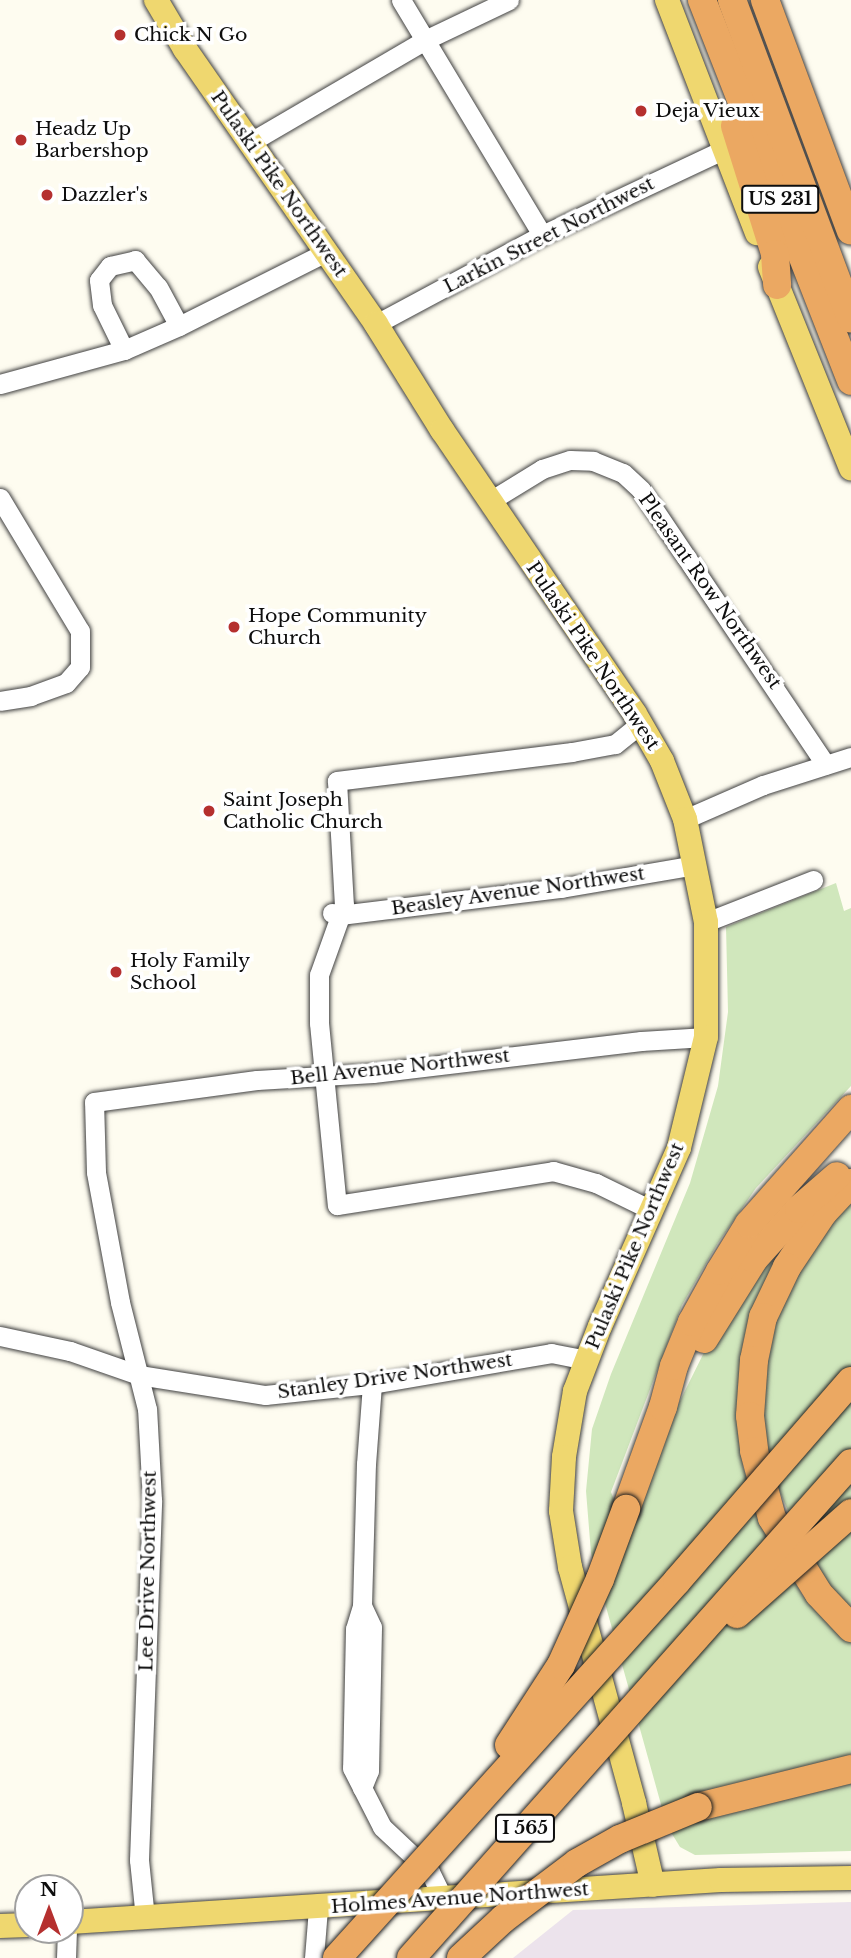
<!DOCTYPE html>
<html>
<head>
<meta charset="utf-8">
<style>
	body { margin:0 }
	#map { position:relative; width:851px; height:1958px; overflow:hidden; background:#fefcf0; font-family:"Libre Baskerville",serif }
	div>[style] { position:absolute }
	[style*='--x'] { left:calc(var(--x)*1px); top:calc(var(--y)*1px); width:calc(var(--w)*1px); rotate:calc(var(--a)*1deg) }
	.industrial>* { inset:0; background:#ece3ec }
	.green>* { inset:0; background:#d0e7bc }
	.roads { filter:drop-shadow(0 0 2px #414141) drop-shadow(0 0 2px #414141) }
	.minor>* { height:19px; margin:-9.5px; padding:0 9.5px; transform-origin:9.5px; border-radius:9.5px; background:#fff }
	.major>* { height:24px; margin:-12px; padding:0 12px; transform-origin:12px; border-radius:12px; background:#efd76f }
	.highway>* { height:28px; margin:-14px; padding:0 14px; transform-origin:14px; border-radius:14px; background:#eba862 }
	.bridges { filter:drop-shadow(0 0 2px #1f1f1f) drop-shadow(0 0 2px #1f1f1f) }
	.highway-bridge>* { height:28px; margin:-14px; padding:0 14px; transform-origin:14px; border-radius:14px; background:#eba862 }
	.dots>* { width:19px; height:19px; translate:-50% -50%; box-sizing:border-box; border:4px solid #fff; border-radius:50% }
	span { translate:-50% -50%; white-space:nowrap; text-align:center; line-height:1.15; -webkit-text-stroke:7px #fff; paint-order:stroke }
	.shield-label span { padding:2px 5px; background:#fff; border:2px solid; border-radius:5px; -webkit-text-stroke-width:0 }
	.shield-label { font-size:18px; color:#0e0e0e; font-weight:700 }
	.poi-label { font-size:19px; color:#0e0e0e }
	.left { translate:0 -50%; text-align:left }
	.street-label { font-size:19px; color:#0e0e0e }
	.north { position:absolute; left:14px; top:1874px; width:70px; height:70px; box-sizing:border-box; background:#fff; border:2px solid #9f9f9f; border-radius:50%; rotate:0deg; font-size:19px; font-weight:700; line-height:28px; text-align:center; color:#0e0e0e }
	.north::after { content:''; display:block; margin:auto; width:24px; height:32px; background:#b5302f; clip-path:polygon(50% 0,100% 100%,50% 72%,0 100%) }
</style>
</head>
<body>
<div id="map">
	<div class="industrial">
		<i style="clip-path:polygon(851px 1902px,851px 1958px,513px 1958px,573px 1910px)"></i>
	</div>
	<div class="green">
		<i style="clip-path:polygon(836px 883px,844px 911px,851px 908px,851px 1086px,756px 1188px,718px 1243px,682px 1305px,611px 1492px,628px 1535px,665px 1431px,740px 1280px,803px 1217px,747px 1329px,738px 1388px,743px 1467px,762px 1526px,803px 1596px,851px 1638px,851px 1756px,662px 1808px,591px 1553px,586px 1491px,592px 1429px,611px 1374px,690px 1183px,718px 1086px,728px 1012px,726px 927px)"></i>
		<i style="clip-path:polygon(851px 1192px,851px 1618px,815px 1575px,761px 1447px,761px 1361px,787px 1279px)"></i>
		<i style="clip-path:polygon(851px 1780px,851px 1851px,695px 1855px,680px 1847px,669px 1829px)"></i>
	</div>
	<div class="roads">
		<div class="minor">
			<i style="--x:401;--y:0;--w:274;--a:59"></i>
			<i style="--x:249;--y:143;--w:204;--a:-30.3"></i>
			<i style="--x:425;--y:40;--w:93;--a:-25.5"></i>
			<i style="--x:376;--y:324;--w:188;--a:-28.2"></i>
			<i style="--x:542;--y:235;--w:200;--a:-25.2"></i>
			<i style="--x:124;--y:350;--w:50;--a:-116.1"></i>
			<i style="--x:102;--y:305;--w:25;--a:-97"></i>
			<i style="--x:99;--y:280;--w:18;--a:-52"></i>
			<i style="--x:110;--y:266;--w:26;--a:-13"></i>
			<i style="--x:135;--y:260;--w:35;--a:50"></i>
			<i style="--x:158;--y:287;--w:44;--a:61.7"></i>
			<i style="--x:0;--y:384;--w:129;--a:-15.3"></i>
			<i style="--x:124;--y:350;--w:60;--a:-23.6"></i>
			<i style="--x:179;--y:326;--w:165;--a:-26.7"></i>
			<i style="--x:0;--y:498;--w:155;--a:59"></i>
			<i style="--x:80;--y:631;--w:36;--a:90"></i>
			<i style="--x:80;--y:667;--w:21;--a:131"></i>
			<i style="--x:66;--y:683;--w:37;--a:160"></i>
			<i style="--x:31;--y:696;--w:31;--a:171"></i>
			<i style="--x:490;--y:501;--w:61;--a:-31.6"></i>
			<i style="--x:542;--y:469;--w:29;--a:-18"></i>
			<i style="--x:570;--y:460;--w:23;--a:2"></i>
			<i style="--x:593;--y:461;--w:32;--a:22"></i>
			<i style="--x:623;--y:473;--w:25;--a:43"></i>
			<i style="--x:641;--y:490;--w:331;--a:56.1"></i>
			<i style="--x:640;--y:724;--w:32;--a:141"></i>
			<i style="--x:615;--y:744;--w:44;--a:169.5"></i>
			<i style="--x:572;--y:752;--w:237;--a:173"></i>
			<i style="--x:337;--y:781;--w:124;--a:86.8"></i>
			<i style="--x:344;--y:905;--w:74;--a:109.7"></i>
			<i style="--x:319;--y:975;--w:48;--a:90"></i>
			<i style="--x:319;--y:1023;--w:183;--a:84.4"></i>
			<i style="--x:337;--y:1205;--w:219;--a:-8.9"></i>
			<i style="--x:553;--y:1171;--w:45;--a:15.6"></i>
			<i style="--x:596;--y:1183;--w:61;--a:26.1"></i>
			<i style="--x:685;--y:819;--w:85;--a:-23.6"></i>
			<i style="--x:763;--y:785;--w:92;--a:-17.7"></i>
			<i style="--x:332;--y:913;--w:8;--a:14"></i>
			<i style="--x:340;--y:915;--w:223;--a:-7"></i>
			<i style="--x:561;--y:888;--w:137;--a:-9.7"></i>
			<i style="--x:706;--y:922;--w:115;--a:-21.4"></i>
			<i style="--x:0;--y:1336;--w:72;--a:12.1"></i>
			<i style="--x:70;--y:1351;--w:73;--a:19.2"></i>
			<i style="--x:139;--y:1375;--w:128;--a:9"></i>
			<i style="--x:265;--y:1395;--w:108;--a:-5.9"></i>
			<i style="--x:372;--y:1384;--w:182;--a:-9.8"></i>
			<i style="--x:551;--y:1353;--w:37;--a:11"></i>
			<i style="--x:362;--y:1606;--w:24;--a:107"></i>
			<i style="--x:355;--y:1629;--w:139;--a:91.2"></i>
			<i style="--x:352;--y:1768;--w:66;--a:63"></i>
			<i style="--x:382;--y:1827;--w:66;--a:43.2"></i>
			<i style="--x:430;--y:1872;--w:30;--a:64"></i>
			<i style="--x:362;--y:1788;--w:18;--a:-68"></i>
			<i style="--x:369;--y:1771;--w:144;--a:-88.8"></i>
			<i style="--x:372;--y:1627;--w:23;--a:-115"></i>
			<i style="--x:362;--y:1606;--w:142;--a:-88.4"></i>
			<i style="--x:366;--y:1464;--w:80;--a:-85.7"></i>
			<i style="--x:145;--y:1918;--w:58;--a:-95.9"></i>
			<i style="--x:139;--y:1860;--w:360;--a:-87.9"></i>
			<i style="--x:152;--y:1500;--w:91;--a:-93.1"></i>
			<i style="--x:147;--y:1409;--w:110;--a:-104.2"></i>
			<i style="--x:120;--y:1302;--w:132;--a:-100.5"></i>
			<i style="--x:96;--y:1172;--w:70;--a:-91.6"></i>
			<i style="--x:94;--y:1102;--w:164;--a:-7.7"></i>
			<i style="--x:257;--y:1080;--w:116;--a:-3.5"></i>
			<i style="--x:373;--y:1073;--w:270;--a:-6.8"></i>
			<i style="--x:641;--y:1041;--w:65;--a:-3.5"></i>
			<i style="--x:66;--y:1958;--w:28;--a:-88"></i>
			<i style="--x:314;--y:1958;--w:50;--a:-85.4"></i>
		</div>
		<div class="major">
			<i style="--x:156;--y:0;--w:57;--a:59.4"></i>
			<i style="--x:185;--y:49;--w:335;--a:55.2"></i>
			<i style="--x:376;--y:324;--w:125;--a:58.1"></i>
			<i style="--x:442;--y:430;--w:343;--a:55.8"></i>
			<i style="--x:635;--y:714;--w:54;--a:60.1"></i>
			<i style="--x:662;--y:761;--w:62;--a:68.4"></i>
			<i style="--x:685;--y:819;--w:105;--a:78.5"></i>
			<i style="--x:706;--y:922;--w:115;--a:90"></i>
			<i style="--x:706;--y:1037;--w:114;--a:103.7"></i>
			<i style="--x:679;--y:1148;--w:195;--a:113.9"></i>
			<i style="--x:600;--y:1326;--w:70;--a:111"></i>
			<i style="--x:575;--y:1391;--w:67;--a:99.5"></i>
			<i style="--x:564;--y:1457;--w:54;--a:93.2"></i>
			<i style="--x:561;--y:1511;--w:57;--a:80.9"></i>
			<i style="--x:570;--y:1567;--w:245;--a:74.8"></i>
			<i style="--x:634;--y:1803;--w:84;--a:77"></i>
			<i style="--x:667;--y:0;--w:250;--a:68.9"></i>
			<i style="--x:770;--y:267;--w:217;--a:68.1"></i>
			<i style="--x:70;--y:1922;--w:652;--a:-3.69"></i>
			<i style="--x:721;--y:1880;--w:130;--a:-0.9"></i>
			<i style="--x:0;--y:1926;--w:28;--a:-2"></i>
		</div>
		<div class="highway">
			<i style="--x:702;--y:0;--w:409;--a:68.6"></i>
			<i style="--x:732;--y:0;--w:340;--a:69.5"></i>
			<i style="--x:765;--y:0;--w:246;--a:69.6"></i>
			<i style="--x:735;--y:126;--w:134;--a:72.6"></i>
			<i style="--x:775;--y:254;--w:31;--a:86"></i>
			<i style="--x:851;--y:1183;--w:41;--a:133"></i>
			<i style="--x:823;--y:1213;--w:65;--a:123.7"></i>
			<i style="--x:787;--y:1267;--w:55;--a:115.6"></i>
			<i style="--x:763;--y:1317;--w:44;--a:101.8"></i>
			<i style="--x:754;--y:1360;--w:56;--a:94.1"></i>
			<i style="--x:750;--y:1416;--w:35;--a:83"></i>
			<i style="--x:754;--y:1451;--w:69;--a:75"></i>
			<i style="--x:772;--y:1518;--w:89;--a:58.3"></i>
			<i style="--x:819;--y:1594;--w:47;--a:46.7"></i>
			<i style="--x:704;--y:1339;--w:94;--a:-58"></i>
			<i style="--x:754;--y:1259;--w:67;--a:-48"></i>
			<i style="--x:799;--y:1209;--w:50;--a:-41"></i>
			<i style="--x:626;--y:1509;--w:109;--a:-70.1"></i>
			<i style="--x:663;--y:1407;--w:42;--a:-75"></i>
			<i style="--x:674;--y:1366;--w:48;--a:-67.8"></i>
			<i style="--x:692;--y:1322;--w:58;--a:-61.2"></i>
			<i style="--x:720;--y:1271;--w:55;--a:-58.3"></i>
			<i style="--x:749;--y:1224;--w:154;--a:-48.4"></i>
			<i style="--x:698;--y:1807;--w:158;--a:-13.9"></i>
		</div>
	</div>
	<div class="bridges">
		<div class="highway-bridge">
			<i style="--x:737;--y:1614;--w:152;--a:-41.5"></i>
			<i style="--x:509;--y:1745;--w:95;--a:-57"></i>
			<i style="--x:561;--y:1665;--w:94;--a:-65.6"></i>
			<i style="--x:600;--y:1579;--w:75;--a:-69.6"></i>
			<i style="--x:337;--y:1958;--w:508;--a:-47.95"></i>
			<i style="--x:677;--y:1581;--w:265;--a:-49"></i>
			<i style="--x:411;--y:1958;--w:662;--a:-48.37"></i>
			<i style="--x:461;--y:1958;--w:57;--a:-42.9"></i>
			<i style="--x:503;--y:1919;--w:93;--a:-37.1"></i>
			<i style="--x:577;--y:1863;--w:49;--a:-29.2"></i>
			<i style="--x:620;--y:1839;--w:84;--a:-22.3"></i>
		</div>
	</div>
	<div class="dots">
		<i style="left:120px;top:35px;background:#b5302f"></i>
		<i style="left:641px;top:111px;background:#b5302f"></i>
		<i style="left:21px;top:140px;background:#b5302f"></i>
		<i style="left:47px;top:195px;background:#b5302f"></i>
		<i style="left:234px;top:627px;background:#b5302f"></i>
		<i style="left:209px;top:811px;background:#b5302f"></i>
		<i style="left:116px;top:972px;background:#b5302f"></i>
	</div>
	<div class="shield-label">
		<span style="left:780px;top:199px">US 231</span>
		<span style="left:525px;top:1828px">I 565</span>
	</div>
	<div class="poi-label">
		<span class="left" style="left:134px;top:35px">Chick N Go</span>
		<span class="left" style="left:655px;top:111px">Deja Vieux</span>
		<span class="left" style="left:35px;top:140px">Headz Up<br>Barbershop</span>
		<span class="left" style="left:61px;top:195px">Dazzler's</span>
		<span class="left" style="left:248px;top:627px">Hope Community<br>Church</span>
		<span class="left" style="left:223px;top:811px">Saint Joseph<br>Catholic Church</span>
		<span class="left" style="left:130px;top:972px">Holy Family<br>School</span>
	</div>
	<div class="street-label">
		<span style="left:279px;top:184px;rotate:55deg">Pulaski Pike Northwest</span>
		<span style="left:549px;top:235px;rotate:-27deg">Larkin Street Northwest</span>
		<span style="left:710px;top:591px;rotate:55deg">Pleasant Row Northwest</span>
		<span style="left:593px;top:656px;rotate:56deg">Pulaski Pike Northwest</span>
		<span style="left:518px;top:891px;rotate:-8deg">Beasley Avenue Northwest</span>
		<span style="left:400px;top:1067px;rotate:-6deg">Bell Avenue Northwest</span>
		<span style="left:635px;top:1246px;rotate:-67deg">Pulaski Pike Northwest</span>
		<span style="left:395px;top:1376px;rotate:-8deg">Stanley Drive Northwest</span>
		<span style="left:148px;top:1571px;rotate:-89deg">Lee Drive Northwest</span>
		<span style="left:460px;top:1898px;rotate:-4deg">Holmes Avenue Northwest</span>
	</div>
	<div class="north">N</div>
</div>
</body>
</html>
